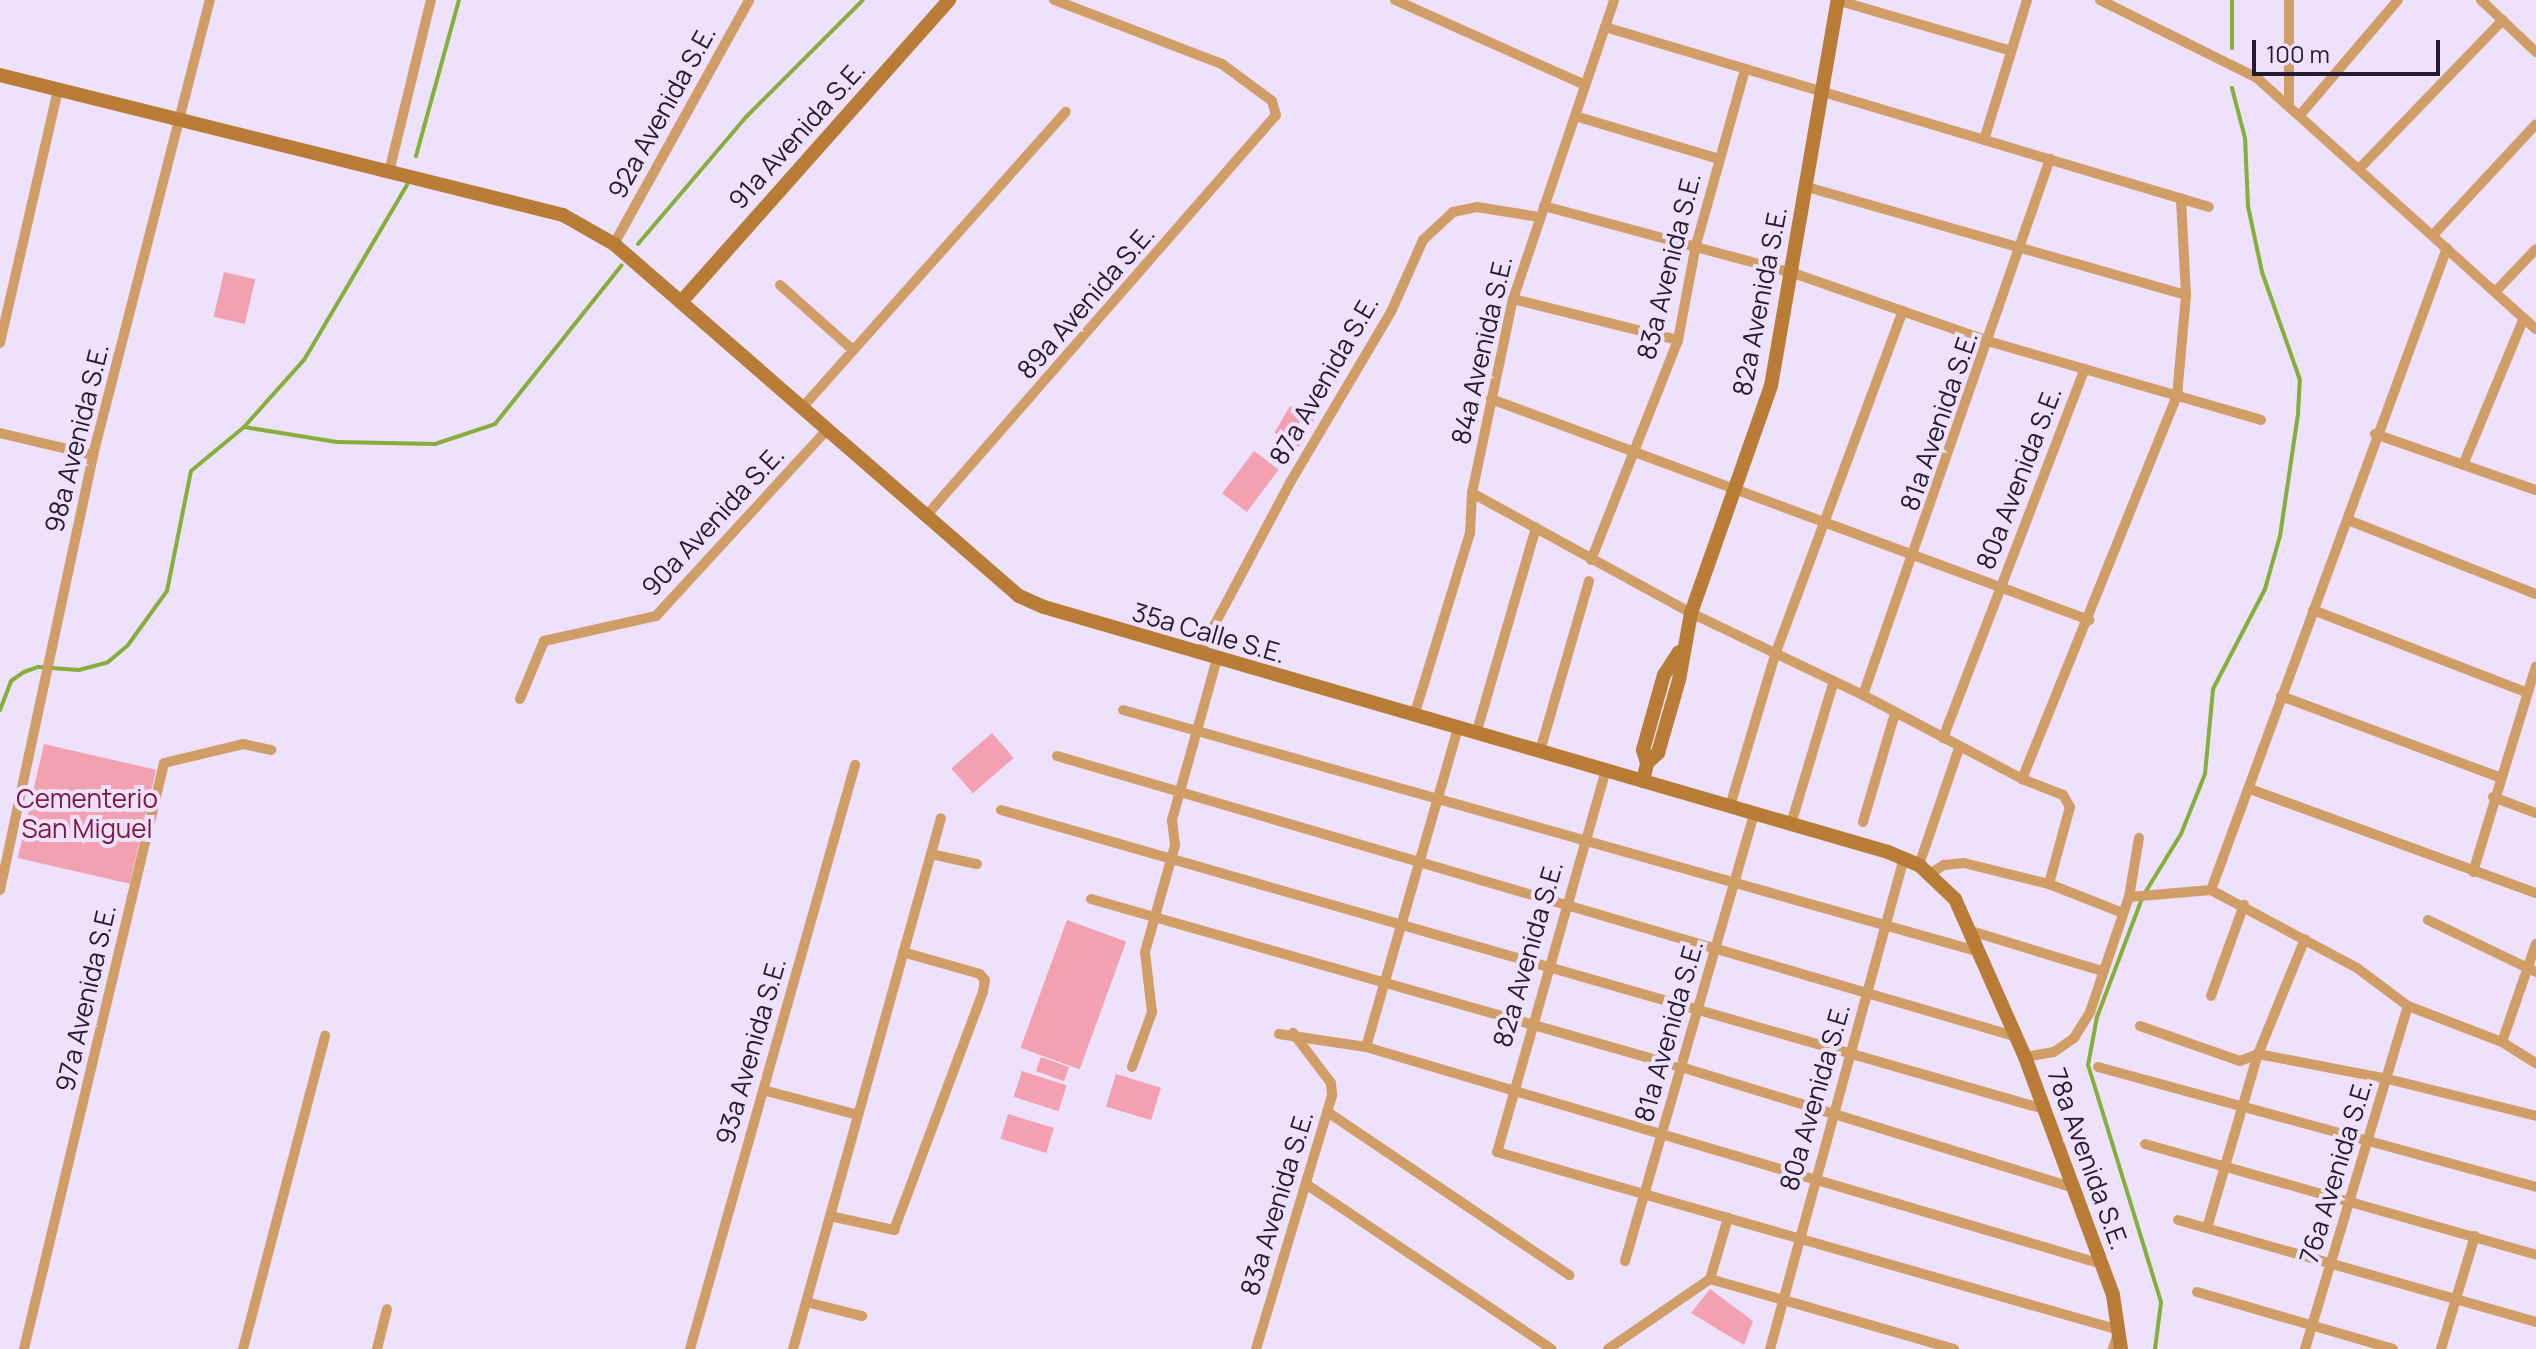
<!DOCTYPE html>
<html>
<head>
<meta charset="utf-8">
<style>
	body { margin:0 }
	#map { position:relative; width:2536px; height:1349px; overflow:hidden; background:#ede1fb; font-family:Manrope,sans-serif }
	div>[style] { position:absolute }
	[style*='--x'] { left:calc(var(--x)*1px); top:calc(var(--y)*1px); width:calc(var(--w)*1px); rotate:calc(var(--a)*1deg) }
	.green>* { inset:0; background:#f3a1b1; transform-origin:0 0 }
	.stream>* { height:4px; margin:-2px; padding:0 2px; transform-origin:2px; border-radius:2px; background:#85ae3b }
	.street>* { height:10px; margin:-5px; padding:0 5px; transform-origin:5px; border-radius:5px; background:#d19d67 }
	.secondary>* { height:14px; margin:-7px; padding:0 7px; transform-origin:7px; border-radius:7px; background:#b97c36 }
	span { translate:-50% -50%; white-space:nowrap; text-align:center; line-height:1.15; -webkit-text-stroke:8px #ede1fb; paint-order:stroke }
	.street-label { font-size:26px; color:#261932 }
	.park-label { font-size:26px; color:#82153b }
	.scale { position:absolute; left:2252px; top:40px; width:188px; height:36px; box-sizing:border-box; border:4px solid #261932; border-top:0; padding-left:10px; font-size:24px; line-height:28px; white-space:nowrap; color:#261932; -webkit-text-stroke:6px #ede1fb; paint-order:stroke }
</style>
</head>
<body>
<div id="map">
	<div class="green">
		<i style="left:224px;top:272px;width:32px;height:46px;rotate:13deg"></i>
		<i style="left:1290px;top:406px;width:28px;height:31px;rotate:30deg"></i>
		<i style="left:1254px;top:451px;width:31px;height:53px;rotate:37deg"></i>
		<i style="left:992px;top:733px;width:33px;height:54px;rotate:49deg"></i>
		<i style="left:44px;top:744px;width:115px;height:117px;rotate:13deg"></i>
		<i style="left:1067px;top:920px;width:63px;height:136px;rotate:20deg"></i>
		<i style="left:1041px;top:1057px;width:30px;height:15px;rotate:20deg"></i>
		<i style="left:1022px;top:1071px;width:47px;height:27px;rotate:18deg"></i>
		<i style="left:1116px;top:1074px;width:47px;height:34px;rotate:17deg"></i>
		<i style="left:1008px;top:1114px;width:48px;height:26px;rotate:17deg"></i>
		<i style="clip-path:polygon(1710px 1289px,1753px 1321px,1744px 1345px,1691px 1313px)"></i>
	</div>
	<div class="stream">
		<i style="--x:2232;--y:48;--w:48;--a:-90"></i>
		<i style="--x:416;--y:156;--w:162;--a:-74.6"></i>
		<i style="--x:638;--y:244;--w:167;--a:-49.6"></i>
		<i style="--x:746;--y:117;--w:165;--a:-45"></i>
		<i style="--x:244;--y:427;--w:90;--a:-48.2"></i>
		<i style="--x:304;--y:360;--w:203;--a:-59.5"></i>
		<i style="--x:0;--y:710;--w:31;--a:-69"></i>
		<i style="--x:11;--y:681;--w:16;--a:-35"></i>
		<i style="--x:24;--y:672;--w:15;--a:-20"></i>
		<i style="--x:38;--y:667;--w:41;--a:4.2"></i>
		<i style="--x:79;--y:670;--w:30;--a:-15"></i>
		<i style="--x:108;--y:662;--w:26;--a:-40"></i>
		<i style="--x:128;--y:645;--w:67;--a:-54.2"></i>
		<i style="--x:167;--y:591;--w:122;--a:-78.7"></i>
		<i style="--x:191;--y:471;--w:69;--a:-39.7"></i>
		<i style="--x:244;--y:427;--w:94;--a:9.2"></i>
		<i style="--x:337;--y:442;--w:98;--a:1.2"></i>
		<i style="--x:435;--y:444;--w:63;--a:-18.4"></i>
		<i style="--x:495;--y:424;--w:203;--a:-51.4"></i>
		<i style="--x:2155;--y:1349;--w:47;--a:-82.7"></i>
		<i style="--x:2161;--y:1302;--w:248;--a:-107.1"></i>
		<i style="--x:2088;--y:1065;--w:49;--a:-79.4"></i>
		<i style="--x:2097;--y:1017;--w:129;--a:-69.2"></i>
		<i style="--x:2143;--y:896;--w:73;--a:-58.5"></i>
		<i style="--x:2181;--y:834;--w:65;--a:-68.2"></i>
		<i style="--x:2205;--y:774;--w:85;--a:-84.6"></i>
		<i style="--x:2213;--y:689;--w:113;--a:-62.5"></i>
		<i style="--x:2265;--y:589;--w:55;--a:-74.2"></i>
		<i style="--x:2280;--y:536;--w:123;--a:-81.6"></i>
		<i style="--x:2298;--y:414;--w:34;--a:-87"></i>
		<i style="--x:2300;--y:380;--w:114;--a:-109.4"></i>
		<i style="--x:2262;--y:272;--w:67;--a:-102"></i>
		<i style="--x:2248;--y:206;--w:68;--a:-92.5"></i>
		<i style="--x:2245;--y:138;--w:52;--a:-104.6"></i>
	</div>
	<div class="street">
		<i style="--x:1395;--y:0;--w:208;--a:24.1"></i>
		<i style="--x:1836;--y:0;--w:182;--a:16.2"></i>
		<i style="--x:2100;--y:0;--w:175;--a:26.4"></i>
		<i style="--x:2257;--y:78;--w:375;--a:42"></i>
		<i style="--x:2289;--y:0;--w:103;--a:90"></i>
		<i style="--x:2481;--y:0;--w:76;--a:43.4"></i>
		<i style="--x:1605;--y:27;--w:630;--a:16.59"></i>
		<i style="--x:2300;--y:115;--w:151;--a:-49.6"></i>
		<i style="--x:1575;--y:116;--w:150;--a:16.6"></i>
		<i style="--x:1984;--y:140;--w:146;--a:-72.9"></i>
		<i style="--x:390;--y:168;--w:173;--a:-76.3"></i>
		<i style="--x:2359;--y:169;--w:207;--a:-46"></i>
		<i style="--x:1807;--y:187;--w:394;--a:15.9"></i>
		<i style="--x:1544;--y:206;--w:258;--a:15.1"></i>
		<i style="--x:1793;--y:273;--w:210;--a:19.2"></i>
		<i style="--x:1991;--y:342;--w:281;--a:16.1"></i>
		<i style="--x:2433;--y:235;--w:151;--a:-47.1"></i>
		<i style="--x:614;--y:244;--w:279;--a:-61"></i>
		<i style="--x:780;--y:285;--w:98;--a:41.7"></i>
		<i style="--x:2495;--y:292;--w:59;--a:-46.4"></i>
		<i style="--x:1513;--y:299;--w:170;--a:14"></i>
		<i style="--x:0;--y:343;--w:261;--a:-77.1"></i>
		<i style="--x:1491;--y:399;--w:638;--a:20.28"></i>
		<i style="--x:801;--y:409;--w:398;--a:-48.3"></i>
		<i style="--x:0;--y:433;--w:96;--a:13.3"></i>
		<i style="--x:2375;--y:434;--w:170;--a:19.2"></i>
		<i style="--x:2463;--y:465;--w:159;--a:-67.5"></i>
		<i style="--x:1472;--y:493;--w:250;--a:28.7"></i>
		<i style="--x:1691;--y:613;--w:191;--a:25.5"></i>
		<i style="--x:1863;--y:695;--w:180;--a:27.8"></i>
		<i style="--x:2022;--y:779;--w:44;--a:21.3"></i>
		<i style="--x:2063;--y:795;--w:14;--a:60"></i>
		<i style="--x:2070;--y:807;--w:80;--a:105.3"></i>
		<i style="--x:926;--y:516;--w:532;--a:-48.88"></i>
		<i style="--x:1276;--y:115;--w:15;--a:-106"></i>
		<i style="--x:1272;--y:101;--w:62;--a:-143.5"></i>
		<i style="--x:1222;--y:64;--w:180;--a:-159.1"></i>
		<i style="--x:2348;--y:520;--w:202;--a:21.5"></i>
		<i style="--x:1591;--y:560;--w:237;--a:-68.4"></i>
		<i style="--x:1678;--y:340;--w:97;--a:-79.3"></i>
		<i style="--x:1696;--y:245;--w:183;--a:-74.4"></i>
		<i style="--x:2313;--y:610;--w:228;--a:21.1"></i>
		<i style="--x:1199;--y:654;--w:196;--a:-62"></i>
		<i style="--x:1291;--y:481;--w:196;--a:-59.4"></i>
		<i style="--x:1391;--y:312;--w:79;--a:-66"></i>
		<i style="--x:1423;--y:240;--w:41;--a:-43"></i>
		<i style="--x:1453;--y:212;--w:25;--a:-12"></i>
		<i style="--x:1477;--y:207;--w:63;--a:9.2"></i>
		<i style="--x:1863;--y:695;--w:568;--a:-70.77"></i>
		<i style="--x:2281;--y:696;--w:233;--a:20.4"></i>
		<i style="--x:520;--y:699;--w:63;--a:-67.5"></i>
		<i style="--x:544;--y:641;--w:115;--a:-12.6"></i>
		<i style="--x:656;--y:616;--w:251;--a:-47.4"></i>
		<i style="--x:1123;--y:710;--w:891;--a:15.77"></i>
		<i style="--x:1414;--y:716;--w:191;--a:-73"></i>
		<i style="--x:1470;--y:533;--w:40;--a:-87.1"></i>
		<i style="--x:1472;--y:493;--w:198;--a:-78.1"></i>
		<i style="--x:1513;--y:299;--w:316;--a:-71.3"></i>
		<i style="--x:1476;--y:734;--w:215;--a:-73.8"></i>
		<i style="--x:1943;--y:738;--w:395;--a:-69"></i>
		<i style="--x:1540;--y:751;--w:177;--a:-73.9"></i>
		<i style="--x:1057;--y:756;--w:997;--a:16.31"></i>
		<i style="--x:1606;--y:770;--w:397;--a:105.9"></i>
		<i style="--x:1497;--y:1152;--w:647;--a:15.97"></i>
		<i style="--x:2119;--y:1330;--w:20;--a:108"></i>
		<i style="--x:2022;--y:779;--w:413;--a:-68"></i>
		<i style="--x:2177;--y:396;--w:101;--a:-84.9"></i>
		<i style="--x:2186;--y:295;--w:97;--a:-93"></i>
		<i style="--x:2250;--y:789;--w:304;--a:20"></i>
		<i style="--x:2493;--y:797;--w:46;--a:20.4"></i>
		<i style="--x:1730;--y:806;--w:161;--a:-73.4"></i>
		<i style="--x:1776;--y:652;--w:364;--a:-69.6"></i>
		<i style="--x:1001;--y:810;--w:1085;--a:16"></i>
		<i style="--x:1863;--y:822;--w:114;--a:-73.6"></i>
		<i style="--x:1791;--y:824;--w:149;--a:-73.3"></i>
		<i style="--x:931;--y:854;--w:47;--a:12.3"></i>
		<i style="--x:1919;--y:865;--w:124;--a:-71.1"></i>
		<i style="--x:2473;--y:872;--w:215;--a:-73"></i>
		<i style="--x:1931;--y:873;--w:15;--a:-32"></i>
		<i style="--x:1944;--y:865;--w:20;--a:-6"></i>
		<i style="--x:1964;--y:863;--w:88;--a:13.9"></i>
		<i style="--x:2049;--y:884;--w:79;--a:21.4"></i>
		<i style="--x:0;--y:890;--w:445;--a:-77.9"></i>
		<i style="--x:93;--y:455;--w:470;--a:-75.6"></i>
		<i style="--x:2211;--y:890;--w:684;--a:-69.82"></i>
		<i style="--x:2129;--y:897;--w:82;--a:-4.9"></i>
		<i style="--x:2211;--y:890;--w:166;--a:28.1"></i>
		<i style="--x:2357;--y:968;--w:64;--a:36.7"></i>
		<i style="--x:2408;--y:1006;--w:101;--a:21"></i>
		<i style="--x:2502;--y:1042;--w:40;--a:32"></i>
		<i style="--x:1091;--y:899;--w:613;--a:15.89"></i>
		<i style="--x:1681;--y:1067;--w:412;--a:17.1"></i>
		<i style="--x:2428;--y:920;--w:120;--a:25.7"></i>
		<i style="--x:1971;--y:931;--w:137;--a:17"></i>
		<i style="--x:2211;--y:996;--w:97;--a:-70.1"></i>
		<i style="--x:2140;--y:1026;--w:106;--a:19.3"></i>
		<i style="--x:2240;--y:1061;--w:19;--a:-21"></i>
		<i style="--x:2258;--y:1054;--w:132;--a:10.9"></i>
		<i style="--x:2388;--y:1079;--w:153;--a:14"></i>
		<i style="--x:1279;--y:1034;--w:88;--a:8.5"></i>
		<i style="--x:1366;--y:1047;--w:767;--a:16.43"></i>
		<i style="--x:2502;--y:1042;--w:104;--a:-70.9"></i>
		<i style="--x:1366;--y:1047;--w:331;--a:-73.9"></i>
		<i style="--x:2025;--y:1057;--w:29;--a:-10"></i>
		<i style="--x:2054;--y:1052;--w:24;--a:-35"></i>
		<i style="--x:2074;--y:1038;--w:31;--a:-58"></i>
		<i style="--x:2090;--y:1012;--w:121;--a:-71.3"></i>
		<i style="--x:2129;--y:897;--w:60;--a:-80.4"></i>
		<i style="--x:1132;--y:1067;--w:59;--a:-70"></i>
		<i style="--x:1152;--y:1012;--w:60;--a:-96.7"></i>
		<i style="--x:1145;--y:952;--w:111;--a:-74.3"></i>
		<i style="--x:1175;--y:845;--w:25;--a:-97"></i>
		<i style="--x:1172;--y:820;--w:167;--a:-74.4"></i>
		<i style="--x:2098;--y:1067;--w:454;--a:15.3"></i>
		<i style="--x:763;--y:1090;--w:98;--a:14.7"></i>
		<i style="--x:1329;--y:1113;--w:290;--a:34"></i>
		<i style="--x:2145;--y:1144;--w:406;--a:15.8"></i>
		<i style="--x:1306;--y:1184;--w:296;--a:33.9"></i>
		<i style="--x:830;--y:1216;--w:66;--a:12.3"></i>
		<i style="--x:894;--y:1230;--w:254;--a:-69.5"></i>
		<i style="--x:983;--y:992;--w:12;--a:-81"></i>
		<i style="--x:985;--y:980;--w:8;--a:-130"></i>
		<i style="--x:980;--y:974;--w:80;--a:-164.1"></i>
		<i style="--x:2178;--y:1220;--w:372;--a:15.9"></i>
		<i style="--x:2207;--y:1228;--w:181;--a:-73.7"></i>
		<i style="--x:2258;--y:1054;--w:124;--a:-67.8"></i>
		<i style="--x:1625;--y:1261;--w:466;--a:-73.9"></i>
		<i style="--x:1710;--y:1279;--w:64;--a:-73.6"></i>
		<i style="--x:2197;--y:1292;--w:204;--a:16.2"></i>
		<i style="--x:806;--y:1302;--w:58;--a:14"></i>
		<i style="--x:24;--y:1349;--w:602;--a:-76.56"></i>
		<i style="--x:164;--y:763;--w:81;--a:-13.5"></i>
		<i style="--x:243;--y:744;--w:29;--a:12"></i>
		<i style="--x:243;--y:1349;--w:324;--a:-75.3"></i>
		<i style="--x:377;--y:1349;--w:41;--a:-76"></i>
		<i style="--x:690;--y:1349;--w:607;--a:-74.22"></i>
		<i style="--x:793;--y:1349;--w:551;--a:-74.43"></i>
		<i style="--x:1256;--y:1349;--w:265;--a:-73.3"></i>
		<i style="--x:1332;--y:1095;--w:12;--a:-95"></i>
		<i style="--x:1331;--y:1083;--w:63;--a:-127.2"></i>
		<i style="--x:1608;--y:1349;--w:124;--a:-34.5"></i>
		<i style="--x:1710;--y:1279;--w:254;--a:16"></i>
		<i style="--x:1770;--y:1349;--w:509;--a:-74.74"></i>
		<i style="--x:2305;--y:1349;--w:358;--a:-73.3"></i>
		<i style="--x:2441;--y:1349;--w:118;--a:-73.3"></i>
	</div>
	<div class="secondary">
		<i style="--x:0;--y:75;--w:580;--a:13.96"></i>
		<i style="--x:563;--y:215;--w:59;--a:29.6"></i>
		<i style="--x:614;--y:244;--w:537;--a:41"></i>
		<i style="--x:1019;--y:596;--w:27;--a:24"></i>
		<i style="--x:1044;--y:607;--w:879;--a:16.19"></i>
		<i style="--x:1888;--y:852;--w:34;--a:23"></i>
		<i style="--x:1919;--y:865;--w:50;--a:43.4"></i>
		<i style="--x:1955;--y:899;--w:173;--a:66.1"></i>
		<i style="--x:2025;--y:1057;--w:254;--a:69.7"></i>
		<i style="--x:2113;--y:1295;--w:55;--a:81.6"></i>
		<i style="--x:681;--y:302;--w:404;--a:-48.4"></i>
		<i style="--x:1647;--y:763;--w:14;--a:-107"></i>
		<i style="--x:1643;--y:750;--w:78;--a:-74.4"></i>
		<i style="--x:1664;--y:675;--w:27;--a:-57"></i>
		<i style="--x:1643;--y:781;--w:18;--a:-77"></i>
		<i style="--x:1647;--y:763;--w:15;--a:-42"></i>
		<i style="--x:1658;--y:753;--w:76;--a:-74"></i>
		<i style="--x:1679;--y:680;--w:68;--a:-79.8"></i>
		<i style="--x:1691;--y:613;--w:241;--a:-70.6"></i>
		<i style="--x:1771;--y:386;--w:392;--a:-80.2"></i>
	</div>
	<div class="street-label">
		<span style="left:662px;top:112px;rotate:-61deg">92a Avenida S.E.</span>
		<span style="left:797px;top:135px;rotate:-48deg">91a Avenida S.E.</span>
		<span style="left:1669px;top:266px;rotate:-76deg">83a Avenida S.E.</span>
		<span style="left:1760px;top:301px;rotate:-79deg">82a Avenida S.E.</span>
		<span style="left:1086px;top:302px;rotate:-49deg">89a Avenida S.E.</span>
		<span style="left:1482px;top:350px;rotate:-77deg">84a Avenida S.E.</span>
		<span style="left:1324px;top:380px;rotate:-60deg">87a Avenida S.E.</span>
		<span style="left:1939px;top:421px;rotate:-71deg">81a Avenida S.E.</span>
		<span style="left:77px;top:438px;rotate:-76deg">98a Avenida S.E.</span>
		<span style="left:2019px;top:478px;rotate:-69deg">80a Avenida S.E.</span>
		<span style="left:713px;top:521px;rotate:-47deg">90a Avenida S.E.</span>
		<span style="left:1209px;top:633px;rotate:16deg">35a Calle S.E.</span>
		<span style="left:1528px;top:954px;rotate:-74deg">82a Avenida S.E.</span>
		<span style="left:86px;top:998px;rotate:-77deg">97a Avenida S.E.</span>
		<span style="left:1669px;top:1031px;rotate:-74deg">81a Avenida S.E.</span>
		<span style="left:751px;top:1051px;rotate:-74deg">93a Avenida S.E.</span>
		<span style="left:1815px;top:1097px;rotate:-74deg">80a Avenida S.E.</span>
		<span style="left:2088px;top:1159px;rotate:70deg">78a Avenida S.E.</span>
		<span style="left:2336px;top:1171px;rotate:-73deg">76a Avenida S.E.</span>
		<span style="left:1277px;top:1203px;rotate:-73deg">83a Avenida S.E.</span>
	</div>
	<div class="park-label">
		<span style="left:87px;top:814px">Cementerio<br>San Miguel</span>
	</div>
	<div class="scale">100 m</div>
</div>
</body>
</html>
